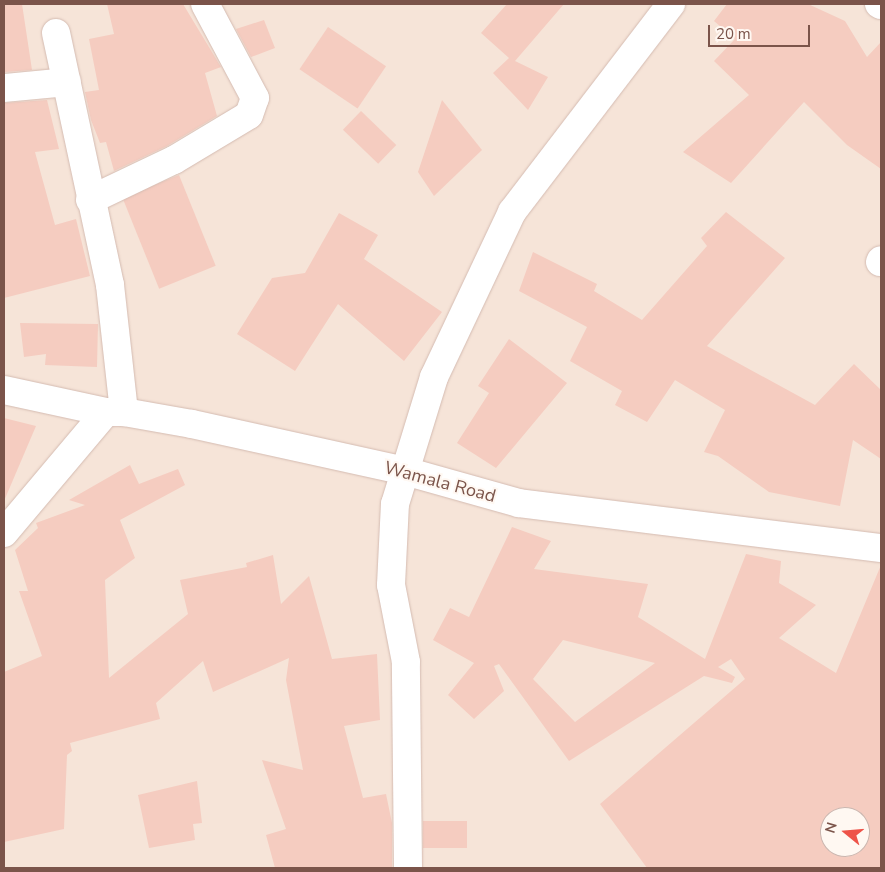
<!DOCTYPE html>
<html>
<head>
<meta charset="utf-8">
<style>
	body { margin:0 }
	#map { position:relative; width:885px; height:872px; overflow:hidden; background:#fef3ea; font-family:"Nunito Sans",sans-serif }
	div>[style] { position:absolute }
	[style*='--x'] { left:calc(var(--x)*1px); top:calc(var(--y)*1px); width:calc(var(--w)*1px); rotate:calc(var(--a)*1deg) }
	.residential>* { inset:0; background:#f6e4d8 }
	.building>* { inset:0; background:#f5ccc0; transform-origin:0 0 }
	.roads { filter:drop-shadow(0 0 1px #d4bbb1) drop-shadow(0 0 1px #d4bbb1) }
	.minor>* { height:28px; margin:-14px; padding:0 14px; transform-origin:14px; border-radius:14px; background:#fff }
	span { translate:-50% -50%; white-space:nowrap; text-align:center; line-height:1.15; -webkit-text-stroke:4px #fff8f2; paint-order:stroke }
	.street-label { font-size:18px; color:#7b544a }
	.frame { position:absolute; inset:0; border:5px solid #7b544a; pointer-events:none }
	.north { position:absolute; left:820px; top:807px; width:50px; height:50px; box-sizing:border-box; background:#fff8f2; border:1px solid #cab6af; border-radius:50%; rotate:287deg; font-size:14px; font-weight:700; line-height:20px; text-align:center; color:#7b544a }
	.north::after { content:''; display:block; margin:auto; width:18px; height:22px; background:#ee5349; clip-path:polygon(50% 0,100% 100%,50% 72%,0 100%) }
	.scale { position:absolute; left:708px; top:25px; width:102px; height:22px; box-sizing:border-box; border:2px solid #7b544a; border-top:0; padding-left:6px; font-size:15px; line-height:18px; white-space:nowrap; color:#7b544a; -webkit-text-stroke:4px #fff8f2; paint-order:stroke }
</style>
</head>
<body>
<div id="map">
	<div class="residential">
		<i style="clip-path:polygon(evenodd,4px 4px,881px 4px,881px 868px,4px 868px,4px 4px,830px 817px,860px 817px,860px 847px,830px 847px,830px 817px)"></i>
	</div>
	<div class="building">
		<i style="clip-path:polygon(4px 4px,22px 4px,32px 70px,4px 72px)"></i>
		<i style="clip-path:polygon(107px 4px,183px 4px,221px 67px,205px 73px,217px 116px,167px 146px,114px 171px,106px 142px,100px 143px,91px 120px,85px 92px,99px 90px,89px 39px,114px 34px)"></i>
		<i style="clip-path:polygon(507px 4px,564px 4px,515px 61px,548px 77px,528px 110px,493px 73px,509px 58px,481px 33px)"></i>
		<i style="clip-path:polygon(727px 4px,808px 4px,845px 21px,867px 57px,881px 42px,881px 169px,847px 145px,804px 102px,731px 183px,683px 152px,749px 95px,714px 61px,735px 39px,714px 21px)"></i>
		<i style="clip-path:polygon(264px 20px,275px 48px,251px 57px,236px 29px)"></i>
		<i style="left:328px;top:27px;width:70px;height:51px;rotate:34deg"></i>
		<i style="clip-path:polygon(47px 100px,59px 149px,35px 152px,55px 225px,76px 219px,90px 276px,4px 298px,4px 103px)"></i>
		<i style="clip-path:polygon(442px 100px,482px 150px,434px 196px,418px 172px)"></i>
		<i style="left:361px;top:111px;width:49px;height:26px;rotate:44deg"></i>
		<i style="left:179px;top:175px;width:98px;height:61px;rotate:68deg"></i>
		<i style="clip-path:polygon(726px 212px,785px 258px,707px 346px,815px 405px,854px 364px,881px 390px,881px 459px,853px 440px,840px 506px,769px 492px,718px 456px,704px 452px,725px 410px,675px 380px,647px 422px,615px 405px,622px 391px,570px 361px,587px 327px,519px 291px,533px 252px,597px 284px,594px 291px,642px 320px,707px 246px,701px 238px)"></i>
		<i style="clip-path:polygon(339px 213px,378px 235px,364px 259px,442px 312px,404px 361px,338px 304px,295px 371px,237px 334px,272px 278px,305px 273px)"></i>
		<i style="clip-path:polygon(20px 323px,98px 324px,97px 367px,45px 365px,46px 354px,24px 357px)"></i>
		<i style="clip-path:polygon(509px 339px,567px 383px,496px 468px,457px 443px,489px 393px,478px 386px)"></i>
		<i style="clip-path:polygon(4px 418px,36px 426px,4px 501px)"></i>
		<i style="clip-path:polygon(130px 465px,139px 484px,178px 469px,185px 485px,120px 520px,135px 558px,105px 580px,109px 678px,188px 614px,180px 580px,247px 567px,246px 563px,273px 555px,281px 604px,309px 576px,332px 659px,377px 654px,380px 720px,344px 726px,363px 798px,386px 794px,392px 823px,392px 868px,275px 868px,266px 835px,286px 829px,262px 760px,303px 770px,286px 680px,289px 658px,213px 692px,203px 661px,156px 703px,160px 719px,70px 743px,72px 751px,67px 755px,64px 829px,4px 842px,4px 672px,42px 656px,19px 591px,28px 591px,15px 550px,38px 528px,36px 523px,85px 505px,69px 500px)"></i>
		<i style="clip-path:polygon(evenodd,512px 527px,551px 541px,534px 569px,648px 584px,638px 617px,705px 659px,746px 554px,781px 561px,779px 583px,816px 605px,779px 638px,836px 673px,881px 565px,881px 868px,647px 868px,600px 804px,745px 679px,731px 659px,718px 667px,735px 677px,732px 683px,704px 676px,569px 761px,499px 664px,494px 666px,504px 691px,474px 719px,448px 695px,474px 663px,433px 640px,450px 608px,469px 617px,512px 527px,563px 640px,655px 663px,575px 722px,533px 679px,563px 640px,512px 527px,830px 817px,860px 817px,860px 847px,830px 847px,830px 817px)"></i>
		<i style="clip-path:polygon(197px 781px,202px 823px,193px 824px,195px 840px,149px 848px,138px 795px)"></i>
		<i style="left:467px;top:821px;width:27px;height:44px;rotate:90deg"></i>
	</div>
	<div class="roads">
		<div class="minor">
			<i style="--x:879;--y:4;--w:2;--a:27"></i>
			<i style="--x:56;--y:33;--w:258;--a:77.9"></i>
			<i style="--x:110;--y:285;--w:128;--a:83.7"></i>
			<i style="--x:4;--y:88;--w:63;--a:-5.4"></i>
			<i style="--x:90;--y:200;--w:93;--a:-25.5"></i>
			<i style="--x:174;--y:160;--w:87;--a:-31"></i>
			<i style="--x:249;--y:115;--w:18;--a:-71"></i>
			<i style="--x:255;--y:98;--w:106;--a:-118"></i>
			<i style="--x:880;--y:262;--w:2;--a:-63"></i>
			<i style="--x:4;--y:390;--w:104;--a:12.2"></i>
			<i style="--x:106;--y:412;--w:18;--a:0"></i>
			<i style="--x:124;--y:412;--w:69;--a:10"></i>
			<i style="--x:192;--y:424;--w:218;--a:12.4"></i>
			<i style="--x:405;--y:471;--w:118;--a:15.7"></i>
			<i style="--x:519;--y:503;--w:365;--a:7.1"></i>
			<i style="--x:4;--y:533;--w:158;--a:-49.9"></i>
			<i style="--x:408;--y:868;--w:206;--a:-90.6"></i>
			<i style="--x:406;--y:662;--w:78;--a:-101"></i>
			<i style="--x:391;--y:585;--w:81;--a:-87.2"></i>
			<i style="--x:395;--y:504;--w:133;--a:-72.9"></i>
			<i style="--x:434;--y:377;--w:183;--a:-64.7"></i>
			<i style="--x:512;--y:212;--w:262;--a:-52.6"></i>
		</div>
	</div>
	<div class="street-label">
		<span style="left:440px;top:482px;rotate:15deg">Wamala Road</span>
	</div>
	<div class="frame"></div>
	<div class="north">N</div>
	<div class="scale">20 m</div>
</div>
</body>
</html>
